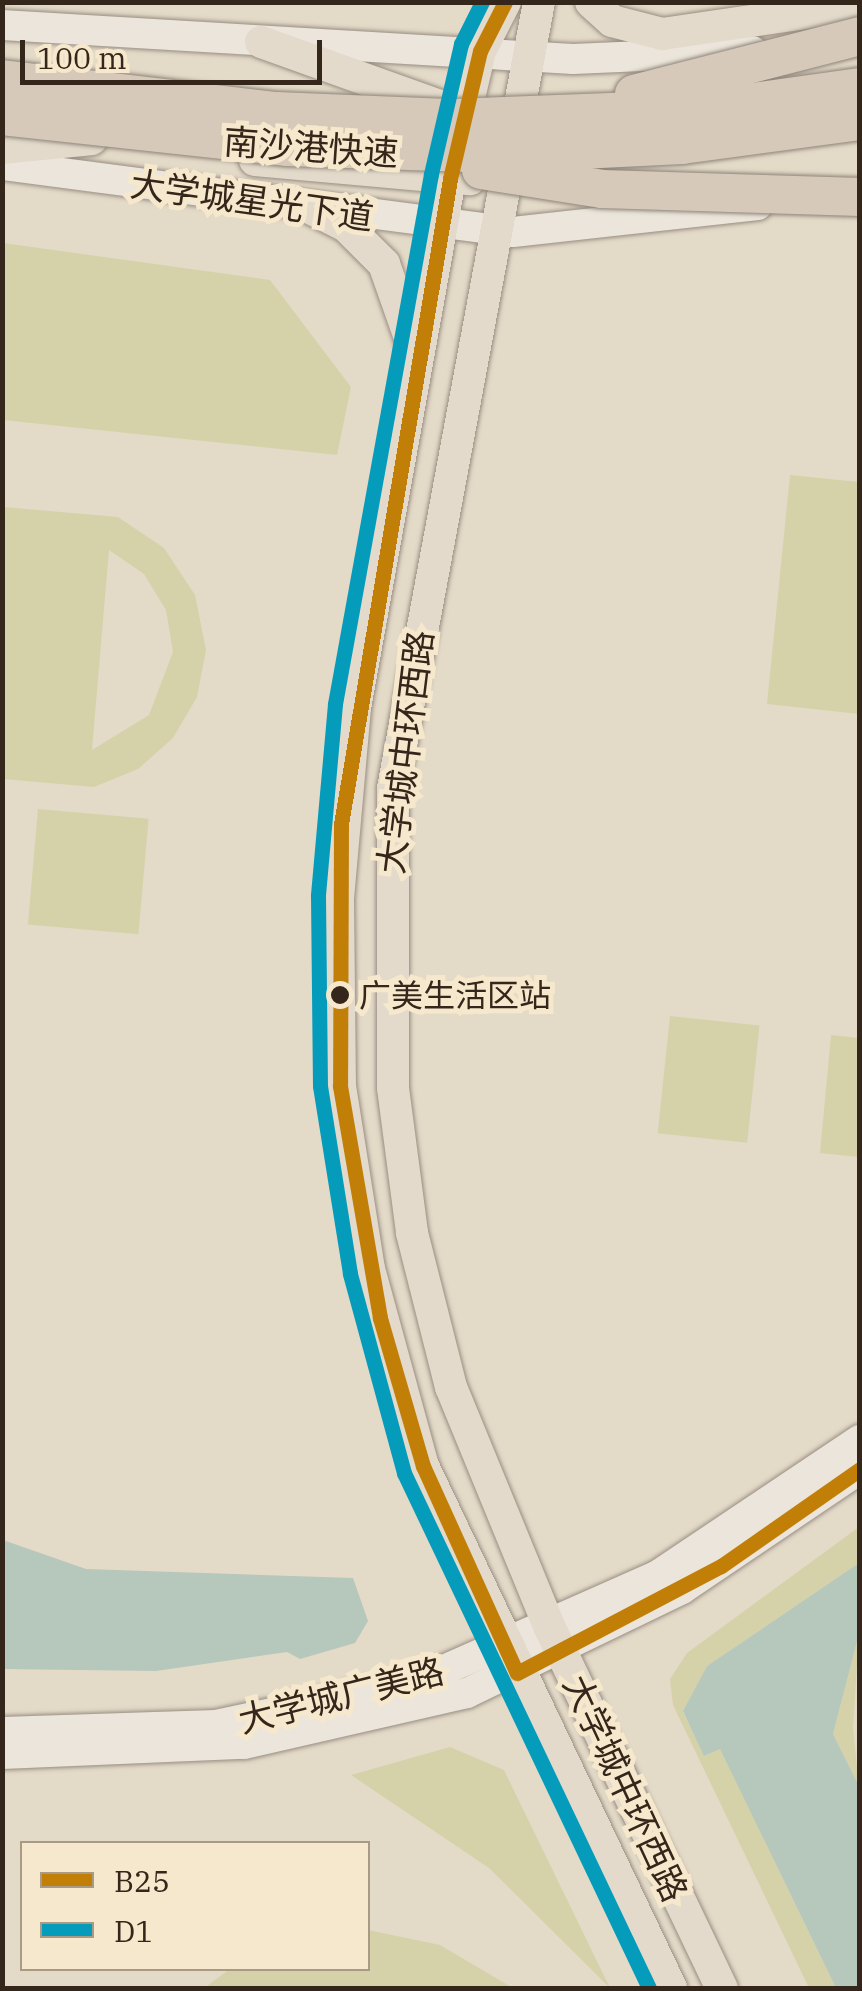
<!DOCTYPE html>
<html>
<head>
<meta charset="utf-8">
<style>
	body { margin:0 }
	#map { position:relative; width:862px; height:1991px; overflow:hidden; background:#e4dac8; font-family:"IBM Plex Serif","Noto Sans SC",serif }
	div>[style] { position:absolute }
	[style*='--x'] { left:calc(var(--x)*1px); top:calc(var(--y)*1px); width:calc(var(--w)*1px); rotate:calc(var(--a)*1deg) }
	.green>* { inset:0; background:#d5d2aa; transform-origin:0 0 }
	.water>* { inset:0; background:#b5c8bb }
	.roads { filter:drop-shadow(0 0 2px #988e82) drop-shadow(0 0 2px #988e82) }
	.secondary>* { height:30px; margin:-15px; padding:0 15px; transform-origin:15px; border-radius:15px; background:#ebe5db }
	.primary>* { height:32px; margin:-16px; padding:0 16px; transform-origin:16px; border-radius:16px; background:#e3dacb }
	.bridges { filter:drop-shadow(0 0 2px #8d8479) drop-shadow(0 0 2px #8d8479) }
	.motorway-bridge>* { height:38px; margin:-19px; padding:0 19px; transform-origin:19px; border-radius:19px; background:#d6c9b9 }
	.bus-1>* { height:15px; margin:-7.5px; padding:0 7.5px; transform-origin:7.5px; border-radius:7.5px; background:#c27f08 }
	.bus-2>* { height:15px; margin:-7.5px; padding:0 7.5px; transform-origin:7.5px; border-radius:7.5px; background:#059cbc }
	.dots>* { width:28px; height:28px; translate:-50% -50%; box-sizing:border-box; border:5px solid #f6e8cc; border-radius:50% }
	span { translate:-50% -50%; white-space:nowrap; text-align:center; line-height:1.15; -webkit-text-stroke:10px #f6e8cc; paint-order:stroke }
	.bus-label { font-size:32px; color:#35261b }
	.left { translate:0 -50%; text-align:left }
	.street-label { font-size:35px; color:#35261b }
	.frame { position:absolute; inset:0; border:5px solid #35261b; pointer-events:none }
	.legend { position:absolute; left:20px; top:1841px; width:350px; height:130px; box-sizing:border-box; background:#f6e8cc; border:2px solid #a99a85; margin:0; padding:12px 18px; list-style:none; font-size:30px; color:#35261b }
	.legend li { display:flex; align-items:center; gap:20px; height:50px }
	.legend b { width:50px; border:2px solid #a99a85 }
	.scale { position:absolute; left:20px; top:40px; width:302px; height:45px; box-sizing:border-box; border:5px solid #35261b; border-top:0; padding-left:12px; font-size:30px; line-height:35px; white-space:nowrap; color:#35261b; -webkit-text-stroke:8px #f6e8cc; paint-order:stroke }
</style>
</head>
<body>
<div id="map">
	<div class="green">
		<i style="clip-path:polygon(3px 243px,270px 280px,351px 387px,337px 455px,3px 420px)"></i>
		<i style="clip-path:polygon(790px 475px,859px 482px,859px 714px,767px 704px)"></i>
		<i style="clip-path:polygon(evenodd,3px 507px,118px 517px,164px 548px,195px 595px,206px 650px,197px 697px,173px 738px,138px 769px,94px 787px,3px 779px,3px 507px,109px 550px,144px 574px,166px 610px,173px 652px,149px 715px,92px 750px,109px 550px)"></i>
		<i style="left:38px;top:809px;width:111px;height:116px;rotate:5deg"></i>
		<i style="left:670px;top:1016px;width:90px;height:118px;rotate:6deg"></i>
		<i style="clip-path:polygon(831px 1035px,859px 1038px,859px 1157px,820px 1153px)"></i>
		<i style="clip-path:polygon(859px 1527px,859px 1563px,707px 1666px,683px 1712px,705px 1756px,720px 1748px,836px 1988px,809px 1988px,673px 1705px,670px 1679px,687px 1653px)"></i>
		<i style="clip-path:polygon(859px 1634px,853px 1728px,859px 1786px,833px 1734px)"></i>
		<i style="clip-path:polygon(450px 1747px,504px 1770px,610px 1988px,489px 1868px,351px 1775px)"></i>
		<i style="clip-path:polygon(368px 1930px,440px 1945px,513px 1988px,204px 1988px,230px 1969px,368px 1968px)"></i>
	</div>
	<div class="water">
		<i style="clip-path:polygon(3px 1540px,86px 1569px,353px 1578px,368px 1621px,355px 1643px,300px 1659px,287px 1652px,156px 1671px,3px 1669px)"></i>
		<i style="clip-path:polygon(859px 1563px,859px 1634px,833px 1734px,859px 1786px,859px 1988px,836px 1988px,720px 1749px,704px 1756px,683px 1711px,707px 1666px)"></i>
	</div>
	<div class="roads">
		<div class="secondary">
			<i style="--x:2;--y:25;--w:572;--a:3.41"></i>
			<i style="--x:573;--y:59;--w:180;--a:-2.5"></i>
			<i style="--x:2;--y:165;--w:515;--a:7.47"></i>
			<i style="--x:513;--y:232;--w:246;--a:-6.3"></i>
			<i style="--x:2;--y:1732;--w:214;--a:-1.9"></i>
			<i style="--x:216;--y:1725;--w:206;--a:-12.1"></i>
			<i style="--x:417;--y:1682;--w:264;--a:-23.9"></i>
			<i style="--x:658;--y:1575;--w:243;--a:-33.8"></i>
			<i style="--x:2;--y:1754;--w:242;--a:-2.4"></i>
			<i style="--x:244;--y:1744;--w:229;--a:-12.9"></i>
			<i style="--x:467;--y:1693;--w:239;--a:-25.8"></i>
			<i style="--x:682;--y:1589;--w:215;--a:-34"></i>
		</div>
		<div class="primary">
			<i style="--x:505;--y:2;--w:55;--a:117"></i>
			<i style="--x:480;--y:51;--w:131;--a:103.2"></i>
			<i style="--x:450;--y:179;--w:537;--a:100.18"></i>
			<i style="--x:355;--y:708;--w:191;--a:95.1"></i>
			<i style="--x:338;--y:898;--w:188;--a:89.4"></i>
			<i style="--x:340;--y:1086;--w:185;--a:81"></i>
			<i style="--x:369;--y:1269;--w:204;--a:74.7"></i>
			<i style="--x:423;--y:1466;--w:578;--a:64.59"></i>
			<i style="--x:539;--y:2;--w:799;--a:100.52"></i>
			<i style="--x:393;--y:788;--w:300;--a:90"></i>
			<i style="--x:393;--y:1088;--w:146;--a:82.5"></i>
			<i style="--x:412;--y:1233;--w:159;--a:75.8"></i>
			<i style="--x:451;--y:1387;--w:261;--a:67.7"></i>
			<i style="--x:550;--y:1628;--w:399;--a:64.5"></i>
			<i style="--x:591;--y:2;--w:28;--a:42"></i>
			<i style="--x:612;--y:21;--w:52;--a:14.6"></i>
			<i style="--x:662;--y:34;--w:200;--a:-8.3"></i>
			<i style="--x:261;--y:42;--w:208;--a:19.7"></i>
			<i style="--x:2;--y:148;--w:90;--a:-5.7"></i>
			<i style="--x:255;--y:160;--w:216;--a:5.1"></i>
			<i style="--x:310;--y:208;--w:40;--a:26.6"></i>
			<i style="--x:346;--y:226;--w:54;--a:45"></i>
			<i style="--x:384;--y:264;--w:90;--a:70.6"></i>
		</div>
	</div>
	<div class="bridges">
		<div class="motorway-bridge">
			<i style="--x:2;--y:79;--w:276;--a:6.7"></i>
			<i style="--x:276;--y:111;--w:178;--a:2.3"></i>
			<i style="--x:454;--y:118;--w:256;--a:-2.2"></i>
			<i style="--x:710;--y:108;--w:151;--a:-8"></i>
			<i style="--x:634;--y:94;--w:233;--a:-14.4"></i>
			<i style="--x:2;--y:116;--w:288;--a:6.2"></i>
			<i style="--x:288;--y:147;--w:210;--a:1.9"></i>
			<i style="--x:498;--y:154;--w:184;--a:-2.8"></i>
			<i style="--x:682;--y:145;--w:180;--a:-7.7"></i>
			<i style="--x:481;--y:170;--w:122;--a:8.9"></i>
			<i style="--x:602;--y:189;--w:258;--a:1.8"></i>
		</div>
	</div>
	<div class="bus-1">
		<i style="--x:505;--y:2;--w:55;--a:117"></i>
		<i style="--x:480;--y:51;--w:131;--a:103.2"></i>
		<i style="--x:450;--y:179;--w:654;--a:99.59"></i>
		<i style="--x:341;--y:824;--w:262;--a:90.2"></i>
		<i style="--x:340;--y:1086;--w:235;--a:80.2"></i>
		<i style="--x:380;--y:1318;--w:154;--a:73.8"></i>
		<i style="--x:423;--y:1466;--w:227;--a:65.6"></i>
		<i style="--x:517;--y:1673;--w:230;--a:-27.7"></i>
		<i style="--x:721;--y:1566;--w:169;--a:-34.9"></i>
	</div>
	<div class="bus-2">
		<i style="--x:482;--y:2;--w:47;--a:116.6"></i>
		<i style="--x:461;--y:44;--w:133;--a:103"></i>
		<i style="--x:431;--y:174;--w:539;--a:100.27"></i>
		<i style="--x:335;--y:704;--w:193;--a:95.1"></i>
		<i style="--x:318;--y:896;--w:190;--a:89.4"></i>
		<i style="--x:320;--y:1086;--w:190;--a:80.9"></i>
		<i style="--x:350;--y:1274;--w:206;--a:74.8"></i>
		<i style="--x:404;--y:1473;--w:570;--a:64.56"></i>
	</div>
	<div class="dots">
		<i style="left:340px;top:995px;background:#35261b"></i>
	</div>
	<div class="bus-label">
		<span class="left" style="left:359px;top:995px">广美生活区站</span>
	</div>
	<div class="street-label">
		<span style="left:311px;top:147px;rotate:4deg">南沙港快速</span>
		<span style="left:252px;top:200px;rotate:8deg">大学城星光下道</span>
		<span style="left:405px;top:752px;rotate:-83deg">大学城中环西路</span>
		<span style="left:341px;top:1695px;rotate:-14deg">大学城广美路</span>
		<span style="left:626px;top:1788px;rotate:65deg">大学城中环西路</span>
	</div>
	<div class="frame"></div>
	<ul class="legend">
	<li><b style="height:12px;background:#c27f08"></b>B25</li>
	<li><b style="height:12px;background:#059cbc"></b>D1</li>
	</ul>
	<div class="scale">100 m</div>
</div>
</body>
</html>
